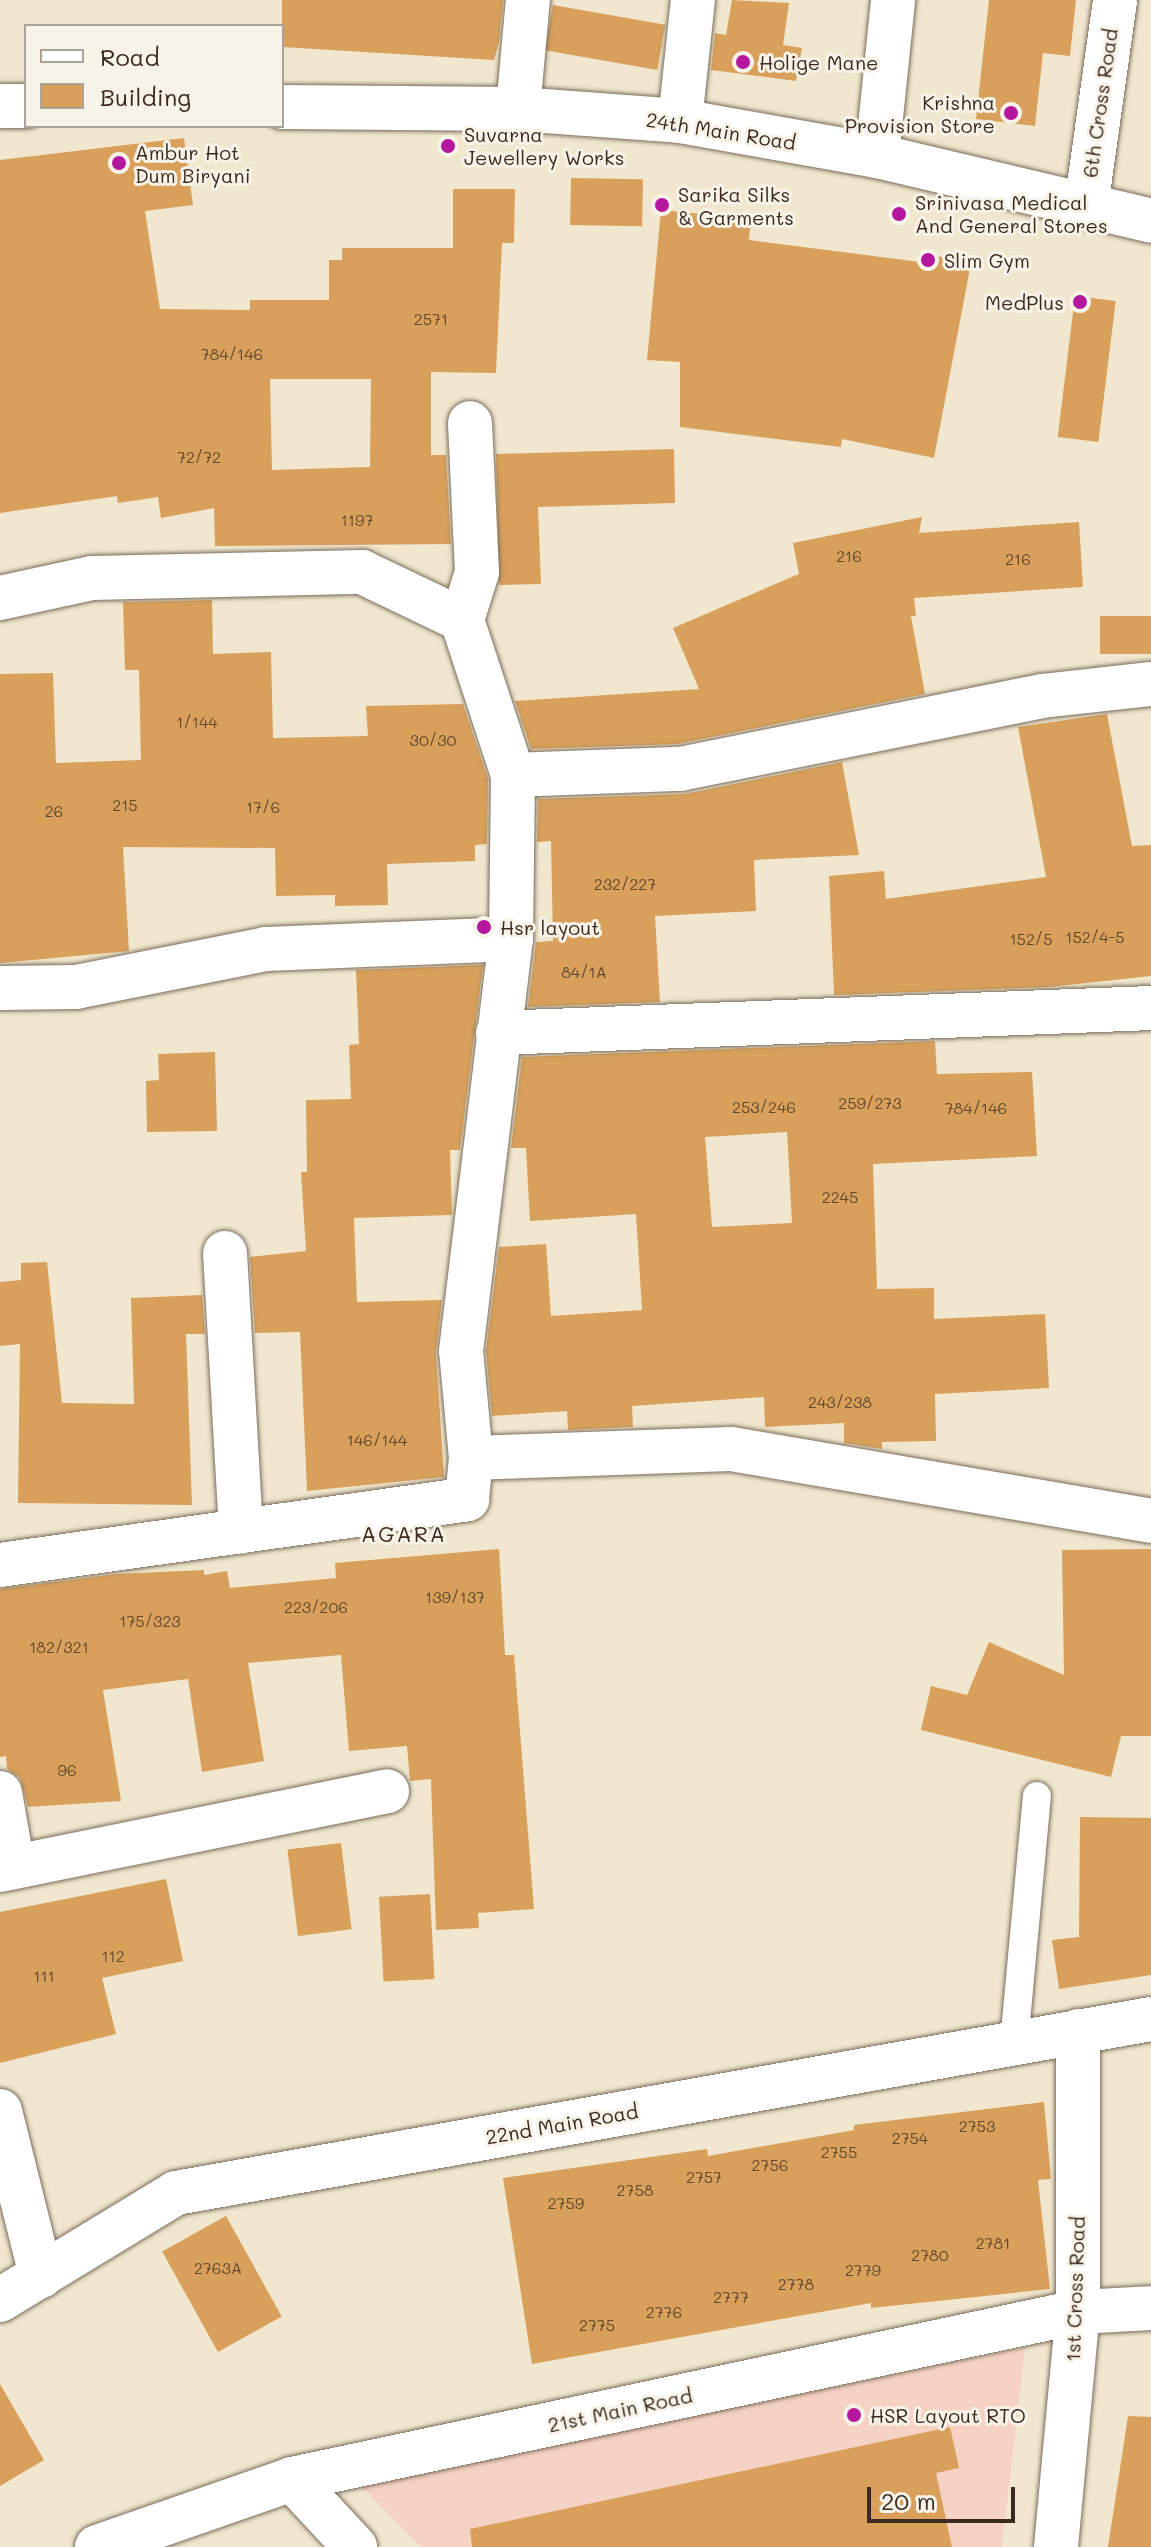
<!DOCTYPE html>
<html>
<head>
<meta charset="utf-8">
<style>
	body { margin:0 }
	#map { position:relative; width:1151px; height:2547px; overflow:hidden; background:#f0e7ce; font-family:Mali,sans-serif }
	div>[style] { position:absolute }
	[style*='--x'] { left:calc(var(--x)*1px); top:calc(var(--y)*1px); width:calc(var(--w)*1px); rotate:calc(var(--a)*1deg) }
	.built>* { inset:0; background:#f6d2c4 }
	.building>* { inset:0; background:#d8a05b; transform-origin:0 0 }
	.roads { filter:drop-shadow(0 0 2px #7a6c5c) drop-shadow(0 0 2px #7a6c5c) }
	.service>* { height:28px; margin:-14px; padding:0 14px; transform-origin:14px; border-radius:14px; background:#fff }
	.minor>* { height:44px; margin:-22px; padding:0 22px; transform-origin:22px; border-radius:22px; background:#fff }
	.tertiary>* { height:44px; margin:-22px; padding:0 22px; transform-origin:22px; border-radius:22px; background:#fff }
	.dots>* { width:22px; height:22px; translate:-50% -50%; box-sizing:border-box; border:4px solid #f7f3e8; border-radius:50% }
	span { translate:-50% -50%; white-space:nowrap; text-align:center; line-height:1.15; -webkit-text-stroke:6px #f7f3e8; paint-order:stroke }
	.number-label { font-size:16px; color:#62482d }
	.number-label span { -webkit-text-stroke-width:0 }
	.poi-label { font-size:20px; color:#3b2a1e }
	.left { translate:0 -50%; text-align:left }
	.right { translate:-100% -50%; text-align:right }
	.street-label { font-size:20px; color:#3b2a1e }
	.neighbourhood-label { font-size:22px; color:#3b2a1e; letter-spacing:2px }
	.legend { position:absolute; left:24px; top:24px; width:260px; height:104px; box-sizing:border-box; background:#f7f3e8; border:2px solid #aca397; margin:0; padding:10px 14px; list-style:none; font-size:24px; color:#3b2a1e }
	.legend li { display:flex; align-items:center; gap:16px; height:40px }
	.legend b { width:40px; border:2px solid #aca397 }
	.scale { position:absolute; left:867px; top:2487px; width:148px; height:36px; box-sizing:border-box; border:4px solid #3b2a1e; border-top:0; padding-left:10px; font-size:24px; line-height:28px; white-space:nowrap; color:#3b2a1e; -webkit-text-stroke:6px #f7f3e8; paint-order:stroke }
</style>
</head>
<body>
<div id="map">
	<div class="built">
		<i style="clip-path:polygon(1025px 2348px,1002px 2547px,421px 2547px,357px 2482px)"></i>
	</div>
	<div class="building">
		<i style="clip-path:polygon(282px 0,503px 0,499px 42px,494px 60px,282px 47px)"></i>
		<i style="clip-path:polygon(732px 0,789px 3px,783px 45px,802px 48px,796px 81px,711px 70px,715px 33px,726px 35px)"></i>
		<i style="clip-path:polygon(989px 0,1076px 0,1070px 56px,1043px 53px,1035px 126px,976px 119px)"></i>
		<i style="left:553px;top:5px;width:114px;height:46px;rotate:10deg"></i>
		<i style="clip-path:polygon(evenodd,184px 138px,193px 205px,145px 211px,160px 309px,250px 310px,250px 300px,329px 300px,329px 260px,342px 260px,342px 248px,453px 248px,453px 189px,515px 189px,514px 243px,502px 243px,496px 373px,431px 372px,431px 455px,446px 455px,451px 544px,215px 546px,214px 508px,161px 518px,158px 497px,118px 503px,117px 496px,0 513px,0 160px,184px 138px,270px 379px,371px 379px,370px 467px,272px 470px,270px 379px)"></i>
		<i style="left:571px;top:178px;width:72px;height:47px;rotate:1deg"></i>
		<i style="clip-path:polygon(661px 210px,751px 219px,749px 240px,920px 262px,922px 253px,971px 263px,934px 458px,842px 439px,841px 447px,680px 427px,680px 362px,647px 360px)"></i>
		<i style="left:1075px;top:296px;width:41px;height:142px;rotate:7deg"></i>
		<i style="clip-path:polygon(674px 449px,675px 503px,538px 507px,541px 584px,499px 585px,496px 454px)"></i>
		<i style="clip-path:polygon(922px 517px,919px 533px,1079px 522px,1083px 587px,914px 598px,916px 616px,911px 616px,925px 694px,677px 744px,531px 749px,515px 701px,699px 689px,673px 628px,799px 574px,793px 543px)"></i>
		<i style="clip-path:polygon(212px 600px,213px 654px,271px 652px,273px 738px,368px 736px,366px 706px,463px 704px,488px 779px,487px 844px,475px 845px,475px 861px,387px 864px,388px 905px,335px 906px,335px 895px,276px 896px,275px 848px,123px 847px,129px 951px,0 963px,0 674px,53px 673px,56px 763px,141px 760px,139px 670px,125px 670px,123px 602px)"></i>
		<i style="left:1151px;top:616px;width:38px;height:51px;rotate:90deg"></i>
		<i style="clip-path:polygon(1107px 714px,1132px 846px,1151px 845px,1151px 976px,1049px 987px,834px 995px,829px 876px,884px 871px,886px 899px,1046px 877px,1018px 727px)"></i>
		<i style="clip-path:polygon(842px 762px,859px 855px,754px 860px,756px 911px,655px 916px,660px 1002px,528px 1007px,536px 942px,553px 941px,551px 841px,537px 842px,538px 799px,685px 794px)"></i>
		<i style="clip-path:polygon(483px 965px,460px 1150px,450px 1150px,452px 1215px,354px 1218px,357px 1302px,442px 1300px,436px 1353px,444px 1477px,307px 1491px,300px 1332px,255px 1333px,250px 1257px,306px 1251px,301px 1172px,307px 1172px,306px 1100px,351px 1099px,349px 1045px,359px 1044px,356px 970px)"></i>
		<i style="clip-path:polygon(evenodd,935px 1041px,937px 1074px,1032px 1072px,1037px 1156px,873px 1164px,877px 1289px,934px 1288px,934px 1319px,1045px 1314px,1049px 1388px,935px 1394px,936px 1441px,882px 1442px,882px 1449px,844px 1443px,844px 1423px,765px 1427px,764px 1397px,632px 1406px,633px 1427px,568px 1430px,567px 1411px,492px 1416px,486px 1351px,499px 1247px,546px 1244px,551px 1316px,642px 1310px,636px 1214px,530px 1221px,526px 1148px,511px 1148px,522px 1057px,935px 1041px,787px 1132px,792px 1223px,712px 1227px,705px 1137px,787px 1132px)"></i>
		<i style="clip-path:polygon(215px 1052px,217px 1131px,147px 1132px,146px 1081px,159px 1080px,158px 1054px)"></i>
		<i style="clip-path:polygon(47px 1262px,62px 1403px,134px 1404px,131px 1298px,202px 1295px,205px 1334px,186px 1334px,192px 1505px,18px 1503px,20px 1344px,0 1346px,0 1282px,21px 1280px,21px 1263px)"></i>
		<i style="clip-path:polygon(499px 1549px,505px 1655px,514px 1655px,534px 1909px,478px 1913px,479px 1928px,436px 1930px,431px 1779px,410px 1781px,407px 1746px,349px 1751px,341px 1655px,248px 1663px,264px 1761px,202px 1772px,188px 1679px,103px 1690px,121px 1801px,28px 1807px,20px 1778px,7px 1769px,6px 1756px,0 1757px,0 1589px,117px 1574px,204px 1570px,204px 1575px,227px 1571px,230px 1588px,336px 1578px,335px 1563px)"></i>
		<i style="clip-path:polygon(1151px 1549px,1151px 1736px,1121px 1736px,1111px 1777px,921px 1730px,931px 1686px,967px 1695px,989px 1642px,1064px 1675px,1062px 1550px)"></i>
		<i style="clip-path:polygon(1080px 1817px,1151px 1818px,1151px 1975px,1059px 1989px,1052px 1940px,1079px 1937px)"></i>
		<i style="left:341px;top:1843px;width:87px;height:54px;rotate:83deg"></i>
		<i style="clip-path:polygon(166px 1879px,183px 1961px,102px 1978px,116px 2034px,0 2063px,0 1912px)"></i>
		<i style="left:430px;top:1894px;width:85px;height:51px;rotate:87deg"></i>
		<i style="clip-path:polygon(1044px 2102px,1051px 2179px,1038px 2180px,1050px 2289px,871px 2308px,871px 2303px,532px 2364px,503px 2178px,707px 2149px,708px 2156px,854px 2130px,854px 2125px)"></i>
		<i style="left:226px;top:2216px;width:115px;height:73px;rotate:61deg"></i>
		<i style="clip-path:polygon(0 2384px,44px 2460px,0 2486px)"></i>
		<i style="clip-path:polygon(1128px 2416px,1151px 2417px,1151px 2547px,1108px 2547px)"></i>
		<i style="clip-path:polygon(950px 2427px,959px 2468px,936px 2473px,952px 2547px,472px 2547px,470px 2529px)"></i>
	</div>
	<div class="roads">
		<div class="service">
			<i style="--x:1014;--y:2043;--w:248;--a:-84.7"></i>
		</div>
		<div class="minor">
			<i style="--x:518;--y:109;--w:109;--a:-84.8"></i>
			<i style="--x:680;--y:121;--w:122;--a:-83.9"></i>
			<i style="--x:877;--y:156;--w:157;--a:-84.1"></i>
			<i style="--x:1086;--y:207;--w:209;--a:-82"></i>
			<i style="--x:0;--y:598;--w:94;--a:-12.3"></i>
			<i style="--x:92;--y:578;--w:270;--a:-1.3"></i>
			<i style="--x:362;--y:572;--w:111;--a:25.6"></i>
			<i style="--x:462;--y:620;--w:163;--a:71.8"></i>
			<i style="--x:513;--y:775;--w:167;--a:-2.1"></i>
			<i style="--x:680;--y:769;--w:369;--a:-11.4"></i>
			<i style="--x:1042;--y:696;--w:110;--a:-6.3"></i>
			<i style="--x:462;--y:620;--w:50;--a:-72.6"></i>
			<i style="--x:477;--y:572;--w:149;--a:-92.7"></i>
			<i style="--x:0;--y:988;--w:76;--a:-0.8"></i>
			<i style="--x:76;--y:987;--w:194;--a:-11.3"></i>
			<i style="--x:266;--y:949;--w:245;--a:-2.3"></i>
			<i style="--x:498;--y:1033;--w:653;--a:-2.19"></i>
			<i style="--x:225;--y:1253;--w:279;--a:86.7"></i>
			<i style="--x:471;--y:1458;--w:260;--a:-2"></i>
			<i style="--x:731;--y:1449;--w:426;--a:9.7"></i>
			<i style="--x:0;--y:1565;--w:472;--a:-8"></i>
			<i style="--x:467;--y:1499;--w:41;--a:-84.4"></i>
			<i style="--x:471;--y:1458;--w:107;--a:-95.3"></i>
			<i style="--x:461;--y:1351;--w:415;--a:-83.1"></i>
			<i style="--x:511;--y:939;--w:164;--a:-89.3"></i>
			<i style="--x:0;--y:1793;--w:75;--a:80"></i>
			<i style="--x:0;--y:1870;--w:395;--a:-11.5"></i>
			<i style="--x:0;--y:2111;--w:170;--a:76"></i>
			<i style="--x:0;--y:2300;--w:206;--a:-31.3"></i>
			<i style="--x:176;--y:2193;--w:990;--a:-10.12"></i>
			<i style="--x:292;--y:2479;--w:93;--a:47.2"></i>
			<i style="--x:97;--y:2547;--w:207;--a:-19.2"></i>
			<i style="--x:292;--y:2479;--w:804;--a:-12"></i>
			<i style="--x:1078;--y:2312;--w:73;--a:-3.1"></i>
			<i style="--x:1056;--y:2547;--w:236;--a:-84.7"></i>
			<i style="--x:1078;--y:2312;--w:281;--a:-90"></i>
		</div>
		<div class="tertiary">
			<i style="--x:0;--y:106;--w:26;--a:0"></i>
			<i style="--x:282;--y:107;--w:236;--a:0.5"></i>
			<i style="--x:518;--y:109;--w:162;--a:4.2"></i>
			<i style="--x:680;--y:121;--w:200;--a:10.1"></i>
			<i style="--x:877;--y:156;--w:282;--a:13.3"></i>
		</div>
	</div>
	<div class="dots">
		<i style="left:743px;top:62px;background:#b5179e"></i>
		<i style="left:1011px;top:113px;background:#b5179e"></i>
		<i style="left:448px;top:146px;background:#b5179e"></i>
		<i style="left:119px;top:163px;background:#b5179e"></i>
		<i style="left:662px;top:205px;background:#b5179e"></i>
		<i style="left:899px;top:214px;background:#b5179e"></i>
		<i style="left:928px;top:260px;background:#b5179e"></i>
		<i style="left:1080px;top:302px;background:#b5179e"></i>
		<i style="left:484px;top:927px;background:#b5179e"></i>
		<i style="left:854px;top:2415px;background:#b5179e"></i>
	</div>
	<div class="number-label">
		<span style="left:431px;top:319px">2571</span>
		<span style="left:232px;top:354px">784/146</span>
		<span style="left:199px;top:457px">72/72</span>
		<span style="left:357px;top:520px">1197</span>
		<span style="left:849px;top:556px">216</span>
		<span style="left:1018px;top:559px">216</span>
		<span style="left:197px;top:722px">1/144</span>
		<span style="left:433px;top:740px">30/30</span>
		<span style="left:125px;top:805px">215</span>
		<span style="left:263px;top:807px">17/6</span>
		<span style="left:54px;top:811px">26</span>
		<span style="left:625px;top:884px">232/227</span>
		<span style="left:1095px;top:937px">152/4-5</span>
		<span style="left:1031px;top:939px">152/5</span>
		<span style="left:584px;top:972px">84/1A</span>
		<span style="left:870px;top:1103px">259/273</span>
		<span style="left:764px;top:1107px">253/246</span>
		<span style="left:976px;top:1108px">784/146</span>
		<span style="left:840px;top:1197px">2245</span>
		<span style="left:840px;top:1402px">243/238</span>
		<span style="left:377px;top:1440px">146/144</span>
		<span style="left:455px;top:1597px">139/137</span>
		<span style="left:316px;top:1607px">223/206</span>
		<span style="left:150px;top:1621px">175/323</span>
		<span style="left:59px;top:1647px">182/321</span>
		<span style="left:67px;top:1770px">96</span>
		<span style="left:113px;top:1956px">112</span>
		<span style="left:44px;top:1976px">111</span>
		<span style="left:977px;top:2126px">2753</span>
		<span style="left:910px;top:2138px">2754</span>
		<span style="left:839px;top:2152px">2755</span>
		<span style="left:770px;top:2165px">2756</span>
		<span style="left:704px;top:2177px">2757</span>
		<span style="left:635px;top:2190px">2758</span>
		<span style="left:566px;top:2203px">2759</span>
		<span style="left:993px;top:2243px">2781</span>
		<span style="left:930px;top:2255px">2780</span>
		<span style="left:218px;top:2268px">2763A</span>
		<span style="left:863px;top:2270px">2779</span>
		<span style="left:796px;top:2284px">2778</span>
		<span style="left:731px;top:2297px">2777</span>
		<span style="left:664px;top:2312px">2776</span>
		<span style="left:597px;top:2325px">2775</span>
	</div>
	<div class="poi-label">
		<span class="left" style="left:759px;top:62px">Holige Mane</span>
		<span class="right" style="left:995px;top:114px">Krishna<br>Provision Store</span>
		<span class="left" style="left:464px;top:146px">Suvarna<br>Jewellery Works</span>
		<span class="left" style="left:135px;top:164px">Ambur Hot<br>Dum Biryani</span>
		<span class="left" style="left:678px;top:206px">Sarika Silks<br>&amp; Garments</span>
		<span class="left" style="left:915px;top:214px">Srinivasa Medical<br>And General Stores</span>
		<span class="left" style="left:944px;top:260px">Slim Gym</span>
		<span class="right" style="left:1064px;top:302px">MedPlus</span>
		<span class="left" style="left:500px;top:927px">Hsr layout</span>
		<span class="left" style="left:870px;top:2415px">HSR Layout RTO</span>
	</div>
	<div class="street-label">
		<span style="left:1100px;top:103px;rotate:-82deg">6th Cross Road</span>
		<span style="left:721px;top:131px;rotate:9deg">24th Main Road</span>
		<span style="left:562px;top:2124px;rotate:-10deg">22nd Main Road</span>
		<span style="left:1075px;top:2289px;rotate:-88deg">1st Cross Road</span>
		<span style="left:620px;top:2410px;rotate:-12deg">21st Main Road</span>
	</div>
	<div class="neighbourhood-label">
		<span style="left:404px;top:1534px">AGARA</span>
	</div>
	<ul class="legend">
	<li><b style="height:10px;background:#fff"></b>Road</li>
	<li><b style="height:22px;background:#d8a05b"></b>Building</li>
	</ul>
	<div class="scale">20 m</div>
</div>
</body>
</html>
